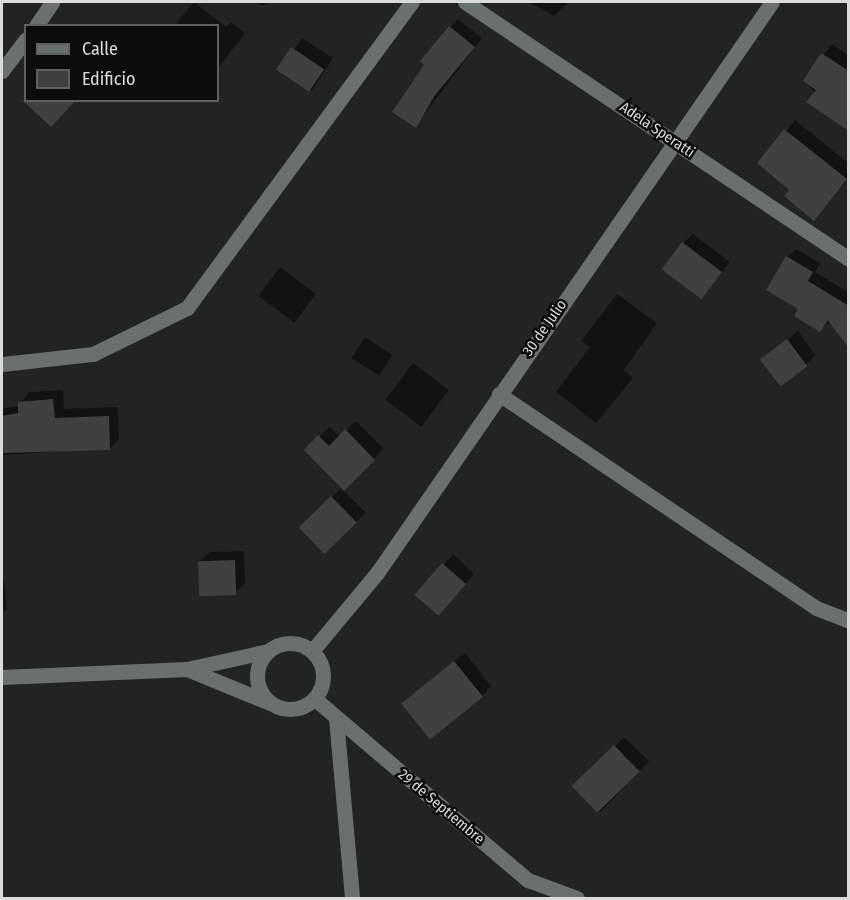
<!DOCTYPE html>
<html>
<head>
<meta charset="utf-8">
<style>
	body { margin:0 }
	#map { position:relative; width:850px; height:900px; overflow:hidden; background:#202522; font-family:"Fira Sans Condensed",sans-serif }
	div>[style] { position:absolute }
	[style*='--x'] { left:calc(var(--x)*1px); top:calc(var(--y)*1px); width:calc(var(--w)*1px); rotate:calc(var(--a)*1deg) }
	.shadow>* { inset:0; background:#0007; transform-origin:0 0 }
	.building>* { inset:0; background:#3d423f; transform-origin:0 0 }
	.minor>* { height:15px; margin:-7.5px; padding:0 7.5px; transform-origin:7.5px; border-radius:7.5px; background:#6a706c }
	.minor>.ring { margin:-7.5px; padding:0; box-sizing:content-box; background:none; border:15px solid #6a706c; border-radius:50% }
	span { translate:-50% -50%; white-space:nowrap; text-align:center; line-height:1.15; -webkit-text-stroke:5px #0b0d0c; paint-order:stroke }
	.street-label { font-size:15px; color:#d9dcda }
	.frame { position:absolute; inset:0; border:3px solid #d9dcda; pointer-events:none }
	.legend { position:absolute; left:24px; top:24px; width:195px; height:78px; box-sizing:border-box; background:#0b0d0c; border:2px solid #5d605e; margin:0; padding:8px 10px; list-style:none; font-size:18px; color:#d9dcda }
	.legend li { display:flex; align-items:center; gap:12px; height:30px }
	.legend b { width:30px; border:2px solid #5d605e }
</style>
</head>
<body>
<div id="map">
	<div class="shadow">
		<i style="clip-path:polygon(194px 2px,226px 27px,231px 22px,245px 33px,218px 68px,218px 26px,174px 26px)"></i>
		<i style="clip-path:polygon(256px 2px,268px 2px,263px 6px)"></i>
		<i style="clip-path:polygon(528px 2px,569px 2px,554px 16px)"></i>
		<i style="clip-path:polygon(458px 19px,482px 38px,416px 126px,426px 65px,422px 61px)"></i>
		<i style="left:302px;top:38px;width:37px;height:39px;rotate:33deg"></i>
		<i style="clip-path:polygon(832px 44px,848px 55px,848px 129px,805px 81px)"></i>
		<i style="clip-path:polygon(795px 120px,848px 163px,848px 179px,814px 219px,791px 189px,759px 163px)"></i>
		<i style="clip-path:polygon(693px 234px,730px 262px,701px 297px,683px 243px)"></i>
		<i style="clip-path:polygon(796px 249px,820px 263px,815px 272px,848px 292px,848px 347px,830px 320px,820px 331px,800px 309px,787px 257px)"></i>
		<i style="left:280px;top:267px;width:45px;height:36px;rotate:37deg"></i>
		<i style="clip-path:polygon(617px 294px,657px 323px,624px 370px,633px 378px,596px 423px,556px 392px,590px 347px,581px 341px)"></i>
		<i style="clip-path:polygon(798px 331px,815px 355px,806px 365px,761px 360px)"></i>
		<i style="left:365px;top:337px;width:33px;height:25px;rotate:33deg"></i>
		<i style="left:413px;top:363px;width:45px;height:46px;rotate:37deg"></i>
		<i style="clip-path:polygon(63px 390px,64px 409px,118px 407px,119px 439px,110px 448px,2px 455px,2px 409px,19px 406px,29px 392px)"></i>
		<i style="clip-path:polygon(356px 421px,384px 449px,343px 490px,366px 513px,325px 552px,301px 528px,342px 487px,306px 450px,329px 427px,340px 437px)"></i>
		<i style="clip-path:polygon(244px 551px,245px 584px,235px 593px,200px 561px,210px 552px)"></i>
		<i style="clip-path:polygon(453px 554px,474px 574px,448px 604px,417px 594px)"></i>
		<i style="clip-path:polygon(2px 567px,7px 608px,2px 614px)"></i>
		<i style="clip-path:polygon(465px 653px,491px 686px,482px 696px,403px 703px)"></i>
		<i style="left:624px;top:737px;width:35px;height:71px;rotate:44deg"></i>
	</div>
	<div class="building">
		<i style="clip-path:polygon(449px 26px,475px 47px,435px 95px,416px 128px,392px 112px,424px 65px,420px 61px)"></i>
		<i style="left:291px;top:47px;width:40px;height:27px;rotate:34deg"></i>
		<i style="clip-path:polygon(821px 53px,849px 71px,849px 131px,806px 102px,816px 90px,803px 81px)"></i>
		<i style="clip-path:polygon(22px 100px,76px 100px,51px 127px)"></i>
		<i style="clip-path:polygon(784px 129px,847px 179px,814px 221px,784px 196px,789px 190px,757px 163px)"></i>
		<i style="left:682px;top:242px;width:50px;height:34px;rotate:37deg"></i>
		<i style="clip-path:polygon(786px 256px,813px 272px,808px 281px,849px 306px,849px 349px,828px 320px,820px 332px,794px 316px,798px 309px,766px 290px)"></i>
		<i style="left:787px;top:339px;width:34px;height:34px;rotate:53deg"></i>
		<i style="clip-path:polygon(53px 399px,55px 418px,109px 416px,110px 450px,2px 453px,2px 416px,18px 413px,18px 402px)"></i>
		<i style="clip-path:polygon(345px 429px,375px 460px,344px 491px,304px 450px,318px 435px,329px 446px)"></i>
		<i style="left:331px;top:496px;width:37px;height:45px;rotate:46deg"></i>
		<i style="left:235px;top:560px;width:35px;height:37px;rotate:88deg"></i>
		<i style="left:442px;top:563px;width:32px;height:42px;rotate:41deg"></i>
		<i style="left:454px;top:661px;width:46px;height:68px;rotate:51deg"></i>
		<i style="left:614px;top:745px;width:37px;height:59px;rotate:46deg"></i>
	</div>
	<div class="minor">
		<i style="--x:465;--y:2;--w:461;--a:33.8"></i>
		<i style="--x:36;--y:26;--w:29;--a:-56"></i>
		<i style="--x:2;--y:71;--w:40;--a:-53"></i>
		<i style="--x:2;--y:364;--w:92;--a:-6.3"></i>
		<i style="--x:93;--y:354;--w:105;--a:-26.1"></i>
		<i style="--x:187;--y:308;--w:380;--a:-53.7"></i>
		<i style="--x:499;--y:394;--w:382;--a:34"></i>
		<i style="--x:816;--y:608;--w:34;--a:21"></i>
		<i class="ring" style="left:257px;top:643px;width:51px;height:51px"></i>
		<i style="--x:312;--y:651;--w:102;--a:-50.2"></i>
		<i style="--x:377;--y:573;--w:694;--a:-55.33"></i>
		<i style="--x:187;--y:669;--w:90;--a:22.3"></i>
		<i style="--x:2;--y:677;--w:185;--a:-2.5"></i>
		<i style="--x:187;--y:669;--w:83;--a:-12.5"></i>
		<i style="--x:315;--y:699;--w:280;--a:40.4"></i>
		<i style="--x:528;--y:880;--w:52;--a:20.2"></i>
		<i style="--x:336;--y:718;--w:181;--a:84.9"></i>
	</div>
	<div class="street-label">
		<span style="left:657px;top:130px;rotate:34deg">Adela Speratti</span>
		<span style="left:545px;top:328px;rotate:-55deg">30 de Julio</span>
		<span style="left:441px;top:807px;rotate:40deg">29 de Septiembre</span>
	</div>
	<div class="frame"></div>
	<ul class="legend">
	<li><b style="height:8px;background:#6a706c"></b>Calle</li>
	<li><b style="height:16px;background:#3d423f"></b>Edificio</li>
	</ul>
</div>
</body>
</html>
